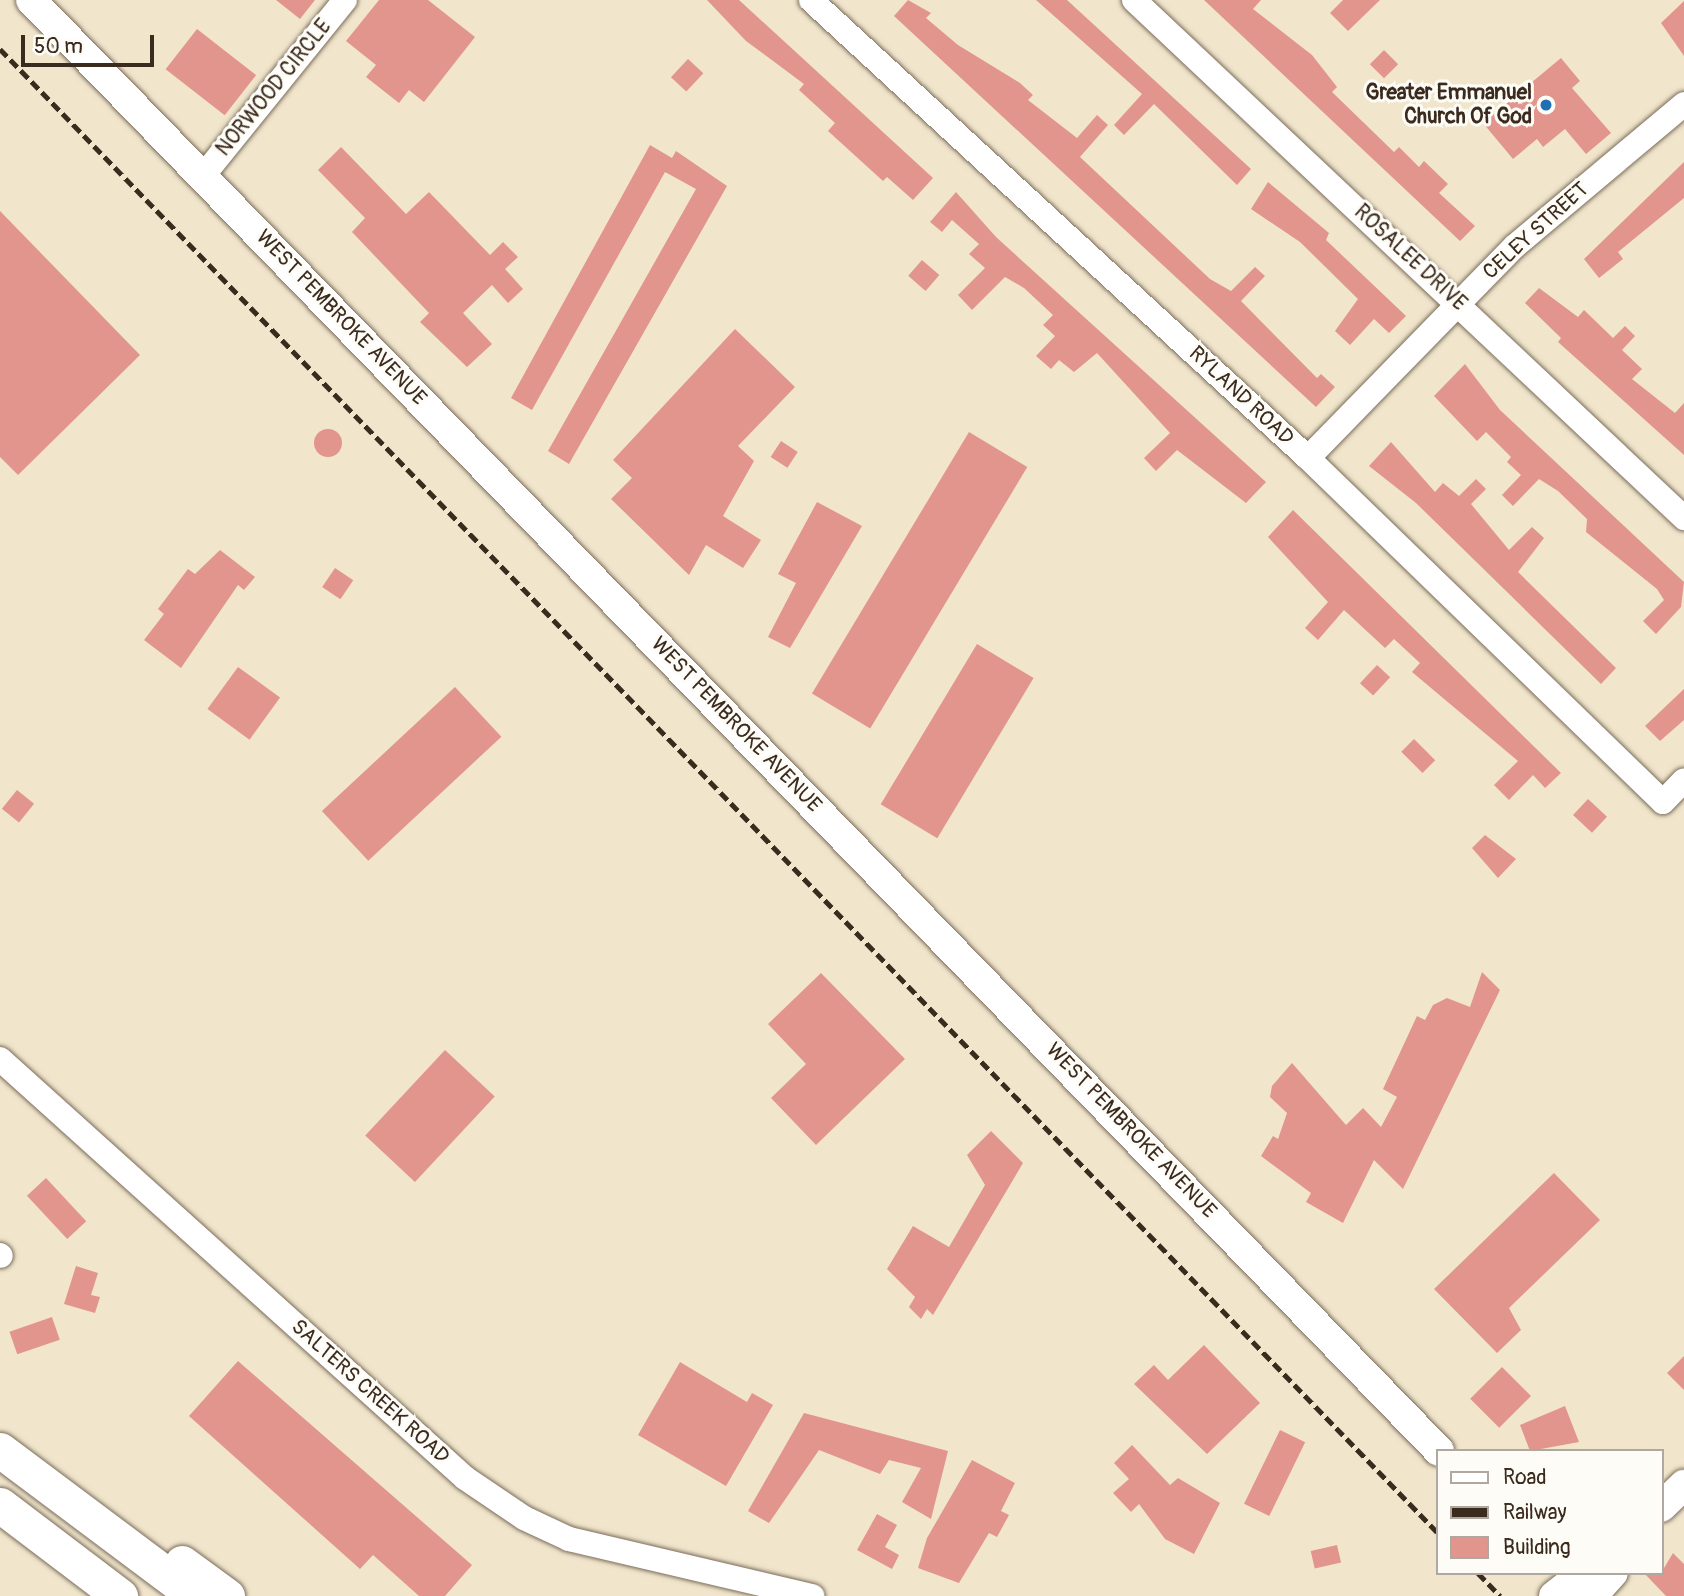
<!DOCTYPE html>
<html>
<head>
<meta charset="utf-8">
<style>
	body { margin:0 }
	#map { position:relative; width:1684px; height:1596px; overflow:hidden; background:#f1e6cc; font-family:Pangolin,sans-serif }
	div>[style] { position:absolute }
	[style*='--x'] { left:calc(var(--x)*1px); top:calc(var(--y)*1px); width:calc(var(--w)*1px); rotate:calc(var(--a)*1deg) }
	.building>* { inset:0; background:#e2958c; transform-origin:0 0 }
	.round { border-radius:50% }
	.roads { filter:drop-shadow(0 0 2px #7b6c5b) drop-shadow(0 0 2px #7b6c5b) }
	.minor>* { height:24px; margin:-12px; padding:0 12px; transform-origin:12px; border-radius:12px; background:#fff }
	.major>* { height:30px; margin:-15px; padding:0 15px; transform-origin:15px; border-radius:15px; background:#fff }
	.highway>* { height:35px; margin:-17.5px; padding:0 17.5px; transform-origin:17.5px; border-radius:17.5px; background:#fff }
	.rail>* { height:5px; margin-top:-2.5px; transform-origin:0; background:repeating-linear-gradient(90deg,#3b2a1e 0 10px,transparent 0 15px) }
	.dots>* { width:19px; height:19px; translate:-50% -50%; box-sizing:border-box; border:4px solid #fdfcf7; border-radius:50% }
	span { translate:-50% -50%; white-space:nowrap; text-align:center; line-height:1.15; -webkit-text-stroke:6px #fdfcf7; paint-order:stroke }
	.street-label { font-size:21px; color:#3b2a1e }
	.poi-label { font-size:21px; color:#3b2a1e; font-weight:700 }
	.right { translate:-100% -50%; text-align:right }
	.legend { position:absolute; left:1436px; top:1449px; width:228px; height:126px; box-sizing:border-box; background:#fdfcf7; border:2px solid #afa8a0; margin:0; padding:9px 12px; list-style:none; font-size:21px; color:#3b2a1e }
	.legend li { display:flex; align-items:center; gap:14px; height:35px }
	.legend b { width:35px; border:2px solid #afa8a0 }
	.scale { position:absolute; left:21px; top:35px; width:133px; height:32px; box-sizing:border-box; border:4px solid #3b2a1e; border-top:0; padding-left:9px; font-size:21px; line-height:24px; white-space:nowrap; color:#3b2a1e; -webkit-text-stroke:5px #fdfcf7; paint-order:stroke }
</style>
</head>
<body>
<div id="map">
	<div class="building">
		<i style="clip-path:polygon(276px 0,315px 0,300px 19px)"></i>
		<i style="clip-path:polygon(379px 0,428px 0,475px 37px,424px 102px,409px 90px,399px 103px,366px 77px,376px 65px,346px 41px)"></i>
		<i style="clip-path:polygon(707px 0,739px 0,933px 178px,913px 200px,887px 177px,883px 181px,828px 131px,835px 123px,799px 90px,804px 84px,746px 41px)"></i>
		<i style="clip-path:polygon(908px 0,931px 13px,926px 18px,958px 45px,1020px 83px,1033px 95px,1028px 100px,1077px 138px,1097px 115px,1108px 125px,1080px 157px,1210px 279px,1231px 291px,1255px 267px,1265px 276px,1241px 301px,1317px 378px,1321px 374px,1335px 387px,1316px 407px,894px 16px)"></i>
		<i style="clip-path:polygon(1036px 0,1067px 0,1251px 169px,1237px 185px,1154px 104px,1124px 135px,1114px 125px,1142px 94px)"></i>
		<i style="clip-path:polygon(1204px 0,1261px 0,1253px 9px,1312px 55px,1337px 87px,1332px 92px,1394px 152px,1399px 147px,1419px 167px,1424px 161px,1448px 184px,1439px 193px,1475px 226px,1460px 241px)"></i>
		<i style="clip-path:polygon(1343px 0,1380px 0,1348px 31px,1330px 13px)"></i>
		<i style="clip-path:polygon(1684px 1px,1684px 56px,1661px 23px)"></i>
		<i style="left:197px;top:29px;width:75px;height:51px;rotate:38deg"></i>
		<i style="left:1384px;top:50px;width:20px;height:20px;rotate:45deg"></i>
		<i style="clip-path:polygon(1561px 58px,1580px 81px,1572px 88px,1611px 133px,1586px 154px,1565px 129px,1543px 147px,1537px 139px,1513px 159px,1483px 123px)"></i>
		<i style="left:688px;top:59px;width:21px;height:25px;rotate:43deg"></i>
		<i style="clip-path:polygon(650px 145px,672px 158px,676px 151px,727px 186px,569px 464px,548px 451px,696px 189px,665px 172px,532px 410px,511px 398px)"></i>
		<i style="clip-path:polygon(341px 147px,406px 214px,429px 192px,490px 255px,503px 242px,518px 257px,505px 269px,523px 289px,508px 303px,492px 285px,463px 313px,492px 344px,467px 367px,420px 322px,429px 313px,352px 232px,365px 218px,318px 170px)"></i>
		<i style="clip-path:polygon(1684px 162px,1684px 198px,1618px 252px,1623px 259px,1599px 278px,1584px 259px)"></i>
		<i style="clip-path:polygon(1268px 182px,1329px 233px,1326px 240px,1406px 316px,1389px 333px,1374px 319px,1350px 345px,1335px 331px,1358px 299px,1300px 242px,1251px 209px)"></i>
		<i style="clip-path:polygon(956px 192px,996px 237px,1266px 482px,1246px 503px,1177px 450px,1156px 471px,1144px 458px,1170px 433px,1097px 353px,1074px 372px,1059px 360px,1051px 369px,1036px 356px,1055px 336px,1043px 325px,1053px 315px,1024px 288px,1005px 277px,972px 310px,958px 295px,985px 268px,969px 254px,979px 244px,952px 220px,942px 232px,930px 222px)"></i>
		<i style="clip-path:polygon(0 211px,140px 355px,18px 475px,0 457px)"></i>
		<i style="left:922px;top:260px;width:23px;height:21px;rotate:41deg"></i>
		<i style="clip-path:polygon(1539px 288px,1578px 317px,1584px 310px,1613px 338px,1625px 326px,1635px 336px,1622px 350px,1642px 369px,1632px 379px,1675px 413px,1684px 403px,1684px 455px,1558px 342px,1561px 338px,1525px 303px)"></i>
		<i style="clip-path:polygon(735px 329px,795px 387px,738px 446px,754px 461px,723px 516px,761px 540px,743px 568px,706px 545px,689px 575px,611px 499px,632px 478px,613px 460px)"></i>
		<i style="clip-path:polygon(1465px 364px,1500px 410px,1684px 582px,1681px 607px,1656px 634px,1643px 621px,1664px 600px,1657px 589px,1586px 532px,1587px 519px,1558px 491px,1539px 479px,1513px 506px,1502px 495px,1521px 475px,1507px 462px,1511px 457px,1486px 432px,1477px 441px,1434px 396px)"></i>
		<i class="round" style="left:314px;top:429px;width:28px;height:28px"></i>
		<i style="left:969px;top:432px;width:68px;height:305px;rotate:31deg"></i>
		<i style="left:781px;top:441px;width:20px;height:19px;rotate:33deg"></i>
		<i style="clip-path:polygon(1391px 442px,1435px 492px,1443px 483px,1459px 496px,1476px 479px,1486px 489px,1471px 504px,1509px 550px,1532px 527px,1544px 538px,1518px 572px,1616px 668px,1601px 684px,1416px 503px,1369px 466px)"></i>
		<i style="clip-path:polygon(817px 502px,862px 526px,790px 648px,768px 637px,796px 583px,778px 574px)"></i>
		<i style="clip-path:polygon(1293px 510px,1561px 773px,1545px 788px,1533px 775px,1509px 800px,1494px 785px,1518px 761px,1412px 672px,1420px 663px,1394px 639px,1385px 648px,1344px 610px,1318px 640px,1305px 628px,1328px 602px,1268px 537px)"></i>
		<i style="clip-path:polygon(220px 550px,255px 577px,244px 590px,238px 585px,181px 668px,144px 640px,164px 614px,158px 609px,188px 569px,195px 574px)"></i>
		<i style="left:335px;top:568px;width:22px;height:23px;rotate:34deg"></i>
		<i style="left:977px;top:644px;width:66px;height:187px;rotate:31deg"></i>
		<i style="left:1377px;top:665px;width:18px;height:25px;rotate:43deg"></i>
		<i style="left:238px;top:667px;width:52px;height:52px;rotate:36deg"></i>
		<i style="left:455px;top:687px;width:68px;height:182px;rotate:47deg"></i>
		<i style="clip-path:polygon(1684px 689px,1684px 720px,1660px 741px,1645px 726px)"></i>
		<i style="left:1414px;top:739px;width:30px;height:18px;rotate:45deg"></i>
		<i style="left:17px;top:790px;width:22px;height:24px;rotate:39deg"></i>
		<i style="left:1588px;top:799px;width:26px;height:22px;rotate:43deg"></i>
		<i style="clip-path:polygon(1485px 835px,1516px 859px,1498px 878px,1472px 848px)"></i>
		<i style="clip-path:polygon(1482px 972px,1500px 990px,1403px 1189px,1374px 1160px,1343px 1223px,1306px 1202px,1311px 1193px,1261px 1156px,1273px 1136px,1278px 1139px,1287px 1113px,1270px 1097px,1272px 1086px,1292px 1063px,1346px 1125px,1363px 1108px,1381px 1127px,1397px 1097px,1383px 1089px,1417px 1016px,1425px 1020px,1433px 1005px,1447px 998px,1470px 1007px)"></i>
		<i style="clip-path:polygon(821px 973px,905px 1059px,816px 1145px,771px 1098px,806px 1064px,768px 1024px)"></i>
		<i style="left:445px;top:1050px;width:68px;height:117px;rotate:43deg"></i>
		<i style="clip-path:polygon(991px 1131px,1023px 1163px,933px 1315px,927px 1309px,921px 1319px,909px 1307px,915px 1297px,887px 1269px,913px 1226px,949px 1247px,985px 1185px,967px 1155px)"></i>
		<i style="clip-path:polygon(1554px 1173px,1600px 1220px,1509px 1308px,1521px 1330px,1497px 1353px,1434px 1289px)"></i>
		<i style="left:46px;top:1178px;width:59px;height:26px;rotate:47deg"></i>
		<i style="clip-path:polygon(76px 1266px,98px 1273px,91px 1295px,100px 1297px,95px 1313px,64px 1304px)"></i>
		<i style="left:52px;top:1317px;width:24px;height:45px;rotate:71deg"></i>
		<i style="clip-path:polygon(1204px 1345px,1260px 1403px,1207px 1454px,1134px 1384px,1154px 1365px,1168px 1380px)"></i>
		<i style="clip-path:polygon(1684px 1356px,1684px 1390px,1667px 1373px)"></i>
		<i style="clip-path:polygon(238px 1361px,472px 1565px,445px 1596px,419px 1596px,373px 1555px,360px 1569px,189px 1416px)"></i>
		<i style="clip-path:polygon(680px 1362px,747px 1402px,752px 1393px,773px 1405px,726px 1486px,638px 1435px)"></i>
		<i style="left:1502px;top:1367px;width:41px;height:45px;rotate:45deg"></i>
		<i style="clip-path:polygon(1565px 1406px,1579px 1442px,1530px 1451px,1520px 1425px)"></i>
		<i style="clip-path:polygon(804px 1413px,948px 1451px,931px 1519px,902px 1502px,921px 1468px,889px 1460px,880px 1474px,819px 1450px,769px 1523px,748px 1511px)"></i>
		<i style="left:1280px;top:1430px;width:28px;height:82px;rotate:26deg"></i>
		<i style="clip-path:polygon(1132px 1445px,1170px 1485px,1178px 1478px,1220px 1503px,1194px 1554px,1165px 1539px,1139px 1504px,1131px 1512px,1113px 1493px,1129px 1479px,1114px 1463px)"></i>
		<i style="clip-path:polygon(972px 1460px,1015px 1483px,1001px 1511px,1009px 1515px,997px 1537px,989px 1533px,959px 1583px,918px 1568px,927px 1538px)"></i>
		<i style="clip-path:polygon(877px 1514px,897px 1525px,885px 1547px,899px 1555px,892px 1569px,857px 1550px)"></i>
		<i style="left:1337px;top:1545px;width:18px;height:27px;rotate:77deg"></i>
		<i style="clip-path:polygon(1673px 1553px,1684px 1564px,1684px 1596px,1666px 1596px,1644px 1573px,1661px 1573px)"></i>
	</div>
	<div class="roads">
		<div class="minor">
			<i style="--x:811;--y:0;--w:676;--a:42.66"></i>
			<i style="--x:1308;--y:458;--w:494;--a:44.1"></i>
			<i style="--x:1663;--y:802;--w:30;--a:-46"></i>
			<i style="--x:1134;--y:0;--w:756;--a:43.28"></i>
			<i style="--x:203;--y:176;--w:226;--a:-51.1"></i>
			<i style="--x:1308;--y:458;--w:296;--a:-45.7"></i>
			<i style="--x:1515;--y:246;--w:221;--a:-40"></i>
			<i style="--x:0;--y:1059;--w:626;--a:42.02"></i>
			<i style="--x:465;--y:1478;--w:71;--a:34.1"></i>
			<i style="--x:524;--y:1518;--w:50;--a:25"></i>
			<i style="--x:569;--y:1539;--w:250;--a:13.2"></i>
			<i style="--x:0;--y:1255;--w:1;--a:45"></i>
		</div>
		<div class="major">
			<i style="--x:31;--y:0;--w:2022;--a:45.86"></i>
			<i style="--x:1661;--y:1507;--w:32;--a:-44"></i>
			<i style="--x:1554;--y:1596;--w:37;--a:-38"></i>
			<i style="--x:1592;--y:1596;--w:31;--a:-48"></i>
		</div>
		<div class="highway">
			<i style="--x:0;--y:1450;--w:244;--a:36.8"></i>
			<i style="--x:0;--y:1505;--w:151;--a:37.2"></i>
			<i style="--x:182;--y:1563;--w:56;--a:36.3"></i>
		</div>
	</div>
	<div class="rail">
		<i style="--x:0;--y:49;--w:2065;--a:45.9"></i>
		<i style="--x:1478;--y:1573;--w:32;--a:46"></i>
	</div>
	<div class="dots">
		<i style="left:1546px;top:105px;background:#1f6fb2"></i>
	</div>
	<div class="street-label">
		<span style="left:274px;top:88px;rotate:-51deg">NORWOOD CIRCLE</span>
		<span style="left:1536px;top:231px;rotate:-42deg">CELEY STREET</span>
		<span style="left:1410px;top:258px;rotate:43deg">ROSALEE DRIVE</span>
		<span style="left:341px;top:318px;rotate:46deg">WEST PEMBROKE AVENUE</span>
		<span style="left:1241px;top:396px;rotate:43deg">RYLAND ROAD</span>
		<span style="left:736px;top:725px;rotate:46deg">WEST PEMBROKE AVENUE</span>
		<span style="left:1131px;top:1131px;rotate:46deg">WEST PEMBROKE AVENUE</span>
		<span style="left:370px;top:1392px;rotate:42deg">SALTERS CREEK ROAD</span>
	</div>
	<div class="poi-label">
		<span class="right" style="left:1532px;top:105px">Greater Emmanuel<br>Church Of God</span>
	</div>
	<ul class="legend">
	<li><b style="height:9px;background:#fff"></b>Road</li>
	<li><b style="height:9px;background:#3b2a1e"></b>Railway</li>
	<li><b style="height:19px;background:#e2958c"></b>Building</li>
	</ul>
	<div class="scale">50 m</div>
</div>
</body>
</html>
